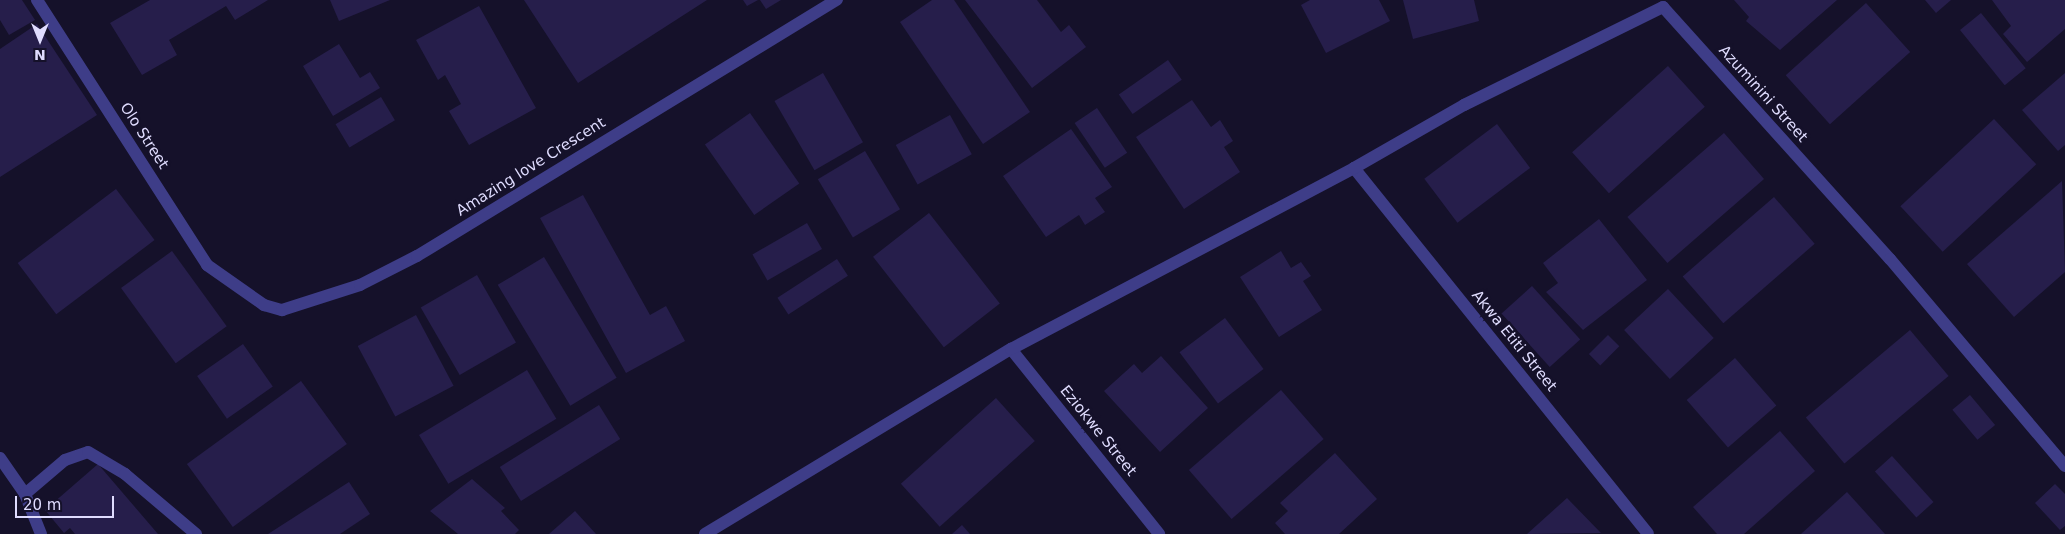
<!DOCTYPE html>
<html>
<head>
<meta charset="utf-8">
<style>
	body { margin:0 }
	#map { position:relative; width:2065px; height:534px; overflow:hidden; background:#15112a; font-family:"DejaVu Sans",sans-serif }
	div>[style] { position:absolute }
	[style*='--x'] { left:calc(var(--x)*1px); top:calc(var(--y)*1px); width:calc(var(--w)*1px); rotate:calc(var(--a)*1deg) }
	.building>* { inset:0; background:#261e4b; transform-origin:0 0 }
	.minor>* { height:12px; margin:-6px; padding:0 6px; transform-origin:6px; border-radius:6px; background:#3e3d88 }
	span { translate:-50% -50%; white-space:nowrap; text-align:center; line-height:1.15; -webkit-text-stroke:5px #15112a; paint-order:stroke }
	.street-label { font-size:15px; color:#dfdcfe }
	.north { position:absolute; left:15px; top:15px; width:50px; height:50px; -webkit-text-stroke:4px #15112a; paint-order:stroke; rotate:180deg; font-size:14px; font-weight:700; line-height:20px; text-align:center; color:#dfdcfe }
	.north::after { content:''; display:block; margin:auto; width:18px; height:22px; background:#dfdcfe; clip-path:polygon(50% 0,100% 100%,50% 72%,0 100%) }
	.scale { position:absolute; left:15px; top:496px; width:99px; height:22px; box-sizing:border-box; border:2px solid #dfdcfe; border-top:0; padding-left:6px; font-size:15px; line-height:18px; white-space:nowrap; color:#dfdcfe; -webkit-text-stroke:4px #15112a; paint-order:stroke }
</style>
</head>
<body>
<div id="map">
	<div class="building">
		<i style="clip-path:polygon(0 0,22px 0,35px 20px,9px 35px,0 20px)"></i>
		<i style="clip-path:polygon(150px 0,268px 0,235px 20px,226px 6px,169px 40px,177px 55px,142px 75px,110px 23px)"></i>
		<i style="clip-path:polygon(330px 0,390px 0,339px 21px)"></i>
		<i style="clip-path:polygon(524px 0,707px 0,578px 83px)"></i>
		<i style="clip-path:polygon(743px 0,758px 0,747px 6px)"></i>
		<i style="clip-path:polygon(760px 0,781px 0,766px 9px)"></i>
		<i style="clip-path:polygon(932px 0,954px 0,1030px 112px,983px 144px,900px 22px)"></i>
		<i style="clip-path:polygon(965px 0,1037px 0,1061px 32px,1069px 25px,1086px 47px,1032px 88px)"></i>
		<i style="clip-path:polygon(1310px 0,1379px 0,1390px 21px,1326px 53px,1301px 5px)"></i>
		<i style="clip-path:polygon(1403px 0,1474px 0,1479px 21px,1413px 39px)"></i>
		<i style="clip-path:polygon(1734px 0,1837px 0,1780px 50px,1746px 21px,1749px 17px)"></i>
		<i style="clip-path:polygon(1925px 0,1951px 0,1936px 13px)"></i>
		<i style="clip-path:polygon(1992px 0,2065px 0,2065px 29px,2027px 62px,2003px 34px,2011px 26px)"></i>
		<i style="left:1866px;top:3px;width:66px;height:108px;rotate:48deg"></i>
		<i style="clip-path:polygon(479px 6px,536px 108px,469px 145px,449px 111px,461px 104px,445px 75px,438px 80px,416px 40px)"></i>
		<i style="left:1981px;top:13px;width:71px;height:27px;rotate:51deg"></i>
		<i style="clip-path:polygon(37px 24px,97px 115px,0 177px,0 49px)"></i>
		<i style="clip-path:polygon(339px 44px,360px 78px,370px 72px,380px 88px,333px 116px,303px 66px)"></i>
		<i style="left:1168px;top:60px;width:24px;height:60px;rotate:55deg"></i>
		<i style="left:1668px;top:66px;width:55px;height:129px;rotate:48deg"></i>
		<i style="left:823px;top:73px;width:80px;height:56px;rotate:60deg"></i>
		<i style="clip-path:polygon(2065px 73px,2065px 145px,2058px 151px,2022px 110px)"></i>
		<i style="left:381px;top:97px;width:27px;height:53px;rotate:59deg"></i>
		<i style="clip-path:polygon(1192px 100px,1211px 127px,1220px 120px,1233px 141px,1224px 147px,1240px 172px,1184px 209px,1136px 137px)"></i>
		<i style="left:1097px;top:108px;width:54px;height:27px;rotate:56deg"></i>
		<i style="left:750px;top:113px;width:86px;height:55px;rotate:55deg"></i>
		<i style="left:950px;top:115px;width:45px;height:62px;rotate:61deg"></i>
		<i style="left:1994px;top:119px;width:62px;height:128px;rotate:47deg"></i>
		<i style="left:1497px;top:124px;width:55px;height:91px;rotate:53deg"></i>
		<i style="clip-path:polygon(1071px 129px,1112px 187px,1095px 198px,1105px 212px,1085px 225px,1079px 215px,1046px 237px,1003px 176px)"></i>
		<i style="left:1724px;top:133px;width:61px;height:128px;rotate:49deg"></i>
		<i style="left:865px;top:151px;width:68px;height:55px;rotate:59deg"></i>
		<i style="clip-path:polygon(2062px 181px,2065px 272px,2014px 317px,1967px 264px)"></i>
		<i style="left:116px;top:189px;width:64px;height:123px;rotate:53deg"></i>
		<i style="clip-path:polygon(583px 195px,650px 315px,666px 306px,685px 341px,626px 373px,540px 218px)"></i>
		<i style="left:1774px;top:197px;width:62px;height:121px;rotate:49deg"></i>
		<i style="left:929px;top:213px;width:115px;height:71px;rotate:52deg"></i>
		<i style="clip-path:polygon(1599px 219px,1647px 280px,1583px 330px,1546px 292px,1558px 283px,1543px 263px)"></i>
		<i style="left:807px;top:223px;width:30px;height:63px;rotate:60deg"></i>
		<i style="left:172px;top:251px;width:93px;height:63px;rotate:54deg"></i>
		<i style="clip-path:polygon(1281px 251px,1291px 268px,1301px 262px,1311px 276px,1303px 281px,1322px 310px,1279px 337px,1240px 277px)"></i>
		<i style="left:544px;top:257px;width:141px;height:54px;rotate:59deg"></i>
		<i style="left:837px;top:259px;width:20px;height:71px;rotate:57deg"></i>
		<i style="left:477px;top:275px;width:78px;height:65px;rotate:60deg"></i>
		<i style="left:1532px;top:286px;width:72px;height:41px;rotate:48deg"></i>
		<i style="left:1668px;top:289px;width:67px;height:60px;rotate:47deg"></i>
		<i style="left:416px;top:315px;width:80px;height:66px;rotate:62deg"></i>
		<i style="left:1225px;top:318px;width:64px;height:57px;rotate:53deg"></i>
		<i style="left:1910px;top:330px;width:60px;height:136px;rotate:50deg"></i>
		<i style="left:1608px;top:335px;width:16px;height:27px;rotate:45deg"></i>
		<i style="left:243px;top:344px;width:52px;height:56px;rotate:55deg"></i>
		<i style="clip-path:polygon(1161px 356px,1208px 408px,1160px 452px,1104px 391px,1134px 364px,1142px 373px)"></i>
		<i style="left:1735px;top:358px;width:63px;height:64px;rotate:49deg"></i>
		<i style="left:527px;top:370px;width:57px;height:126px;rotate:59deg"></i>
		<i style="left:301px;top:381px;width:78px;height:141px;rotate:54deg"></i>
		<i style="left:1281px;top:390px;width:65px;height:122px;rotate:49deg"></i>
		<i style="left:1970px;top:395px;width:39px;height:23px;rotate:50deg"></i>
		<i style="left:996px;top:398px;width:58px;height:128px;rotate:48deg"></i>
		<i style="left:599px;top:405px;width:40px;height:117px;rotate:58deg"></i>
		<i style="clip-path:polygon(1780px 431px,1815px 471px,1744px 534px,1717px 534px,1693px 507px)"></i>
		<i style="clip-path:polygon(1335px 453px,1377px 499px,1339px 534px,1285px 534px,1275px 523px,1288px 511px,1280px 503px)"></i>
		<i style="left:1892px;top:456px;width:62px;height:23px;rotate:48deg"></i>
		<i style="clip-path:polygon(98px 464px,158px 534px,75px 534px,70px 528px,64px 533px,45px 510px)"></i>
		<i style="clip-path:polygon(472px 479px,505px 508px,501px 511px,519px 530px,515px 534px,458px 534px,430px 511px)"></i>
		<i style="clip-path:polygon(349px 482px,370px 514px,340px 534px,268px 534px)"></i>
		<i style="clip-path:polygon(2055px 484px,2065px 494px,2065px 526px,2060px 530px,2035px 503px)"></i>
		<i style="clip-path:polygon(1847px 492px,1885px 534px,1801px 534px)"></i>
		<i style="clip-path:polygon(1567px 498px,1601px 533px,1527px 534px)"></i>
		<i style="clip-path:polygon(575px 511px,596px 534px,549px 534px)"></i>
		<i style="clip-path:polygon(962px 525px,970px 534px,952px 534px)"></i>
	</div>
	<div class="minor">
		<i style="--x:37;--y:0;--w:315;--a:57.3"></i>
		<i style="--x:207;--y:265;--w:70;--a:35.1"></i>
		<i style="--x:264;--y:305;--w:19;--a:16"></i>
		<i style="--x:282;--y:310;--w:82;--a:-17.8"></i>
		<i style="--x:360;--y:285;--w:64;--a:-27"></i>
		<i style="--x:417;--y:256;--w:492;--a:-31.4"></i>
		<i style="--x:1354;--y:168;--w:469;--a:51.2"></i>
		<i style="--x:1011;--y:349;--w:237;--a:51.3"></i>
		<i style="--x:0;--y:458;--w:44;--a:55.2"></i>
		<i style="--x:25;--y:494;--w:43;--a:68.2"></i>
		<i style="--x:25;--y:494;--w:52;--a:-40.4"></i>
		<i style="--x:65;--y:460;--w:24;--a:-19"></i>
		<i style="--x:88;--y:452;--w:43;--a:30.7"></i>
		<i style="--x:125;--y:474;--w:93;--a:40.2"></i>
		<i style="--x:705;--y:534;--w:358;--a:-31.2"></i>
		<i style="--x:1011;--y:349;--w:388;--a:-27.8"></i>
		<i style="--x:1354;--y:168;--w:127;--a:-29.8"></i>
		<i style="--x:1464;--y:105;--w:222;--a:-26.2"></i>
		<i style="--x:1663;--y:7;--w:339;--a:48"></i>
		<i style="--x:1890;--y:259;--w:271;--a:49.8"></i>
	</div>
	<div class="street-label">
		<span style="left:1763px;top:94px;rotate:48deg">Azuminini Street</span>
		<span style="left:144px;top:136px;rotate:57deg">Olo Street</span>
		<span style="left:531px;top:167px;rotate:-32deg">Amazing love Crescent</span>
		<span style="left:1514px;top:341px;rotate:51deg">Akwa Etiti Street</span>
		<span style="left:1098px;top:431px;rotate:51deg">Eziokwe Street</span>
	</div>
	<div class="north">N</div>
	<div class="scale">20 m</div>
</div>
</body>
</html>
